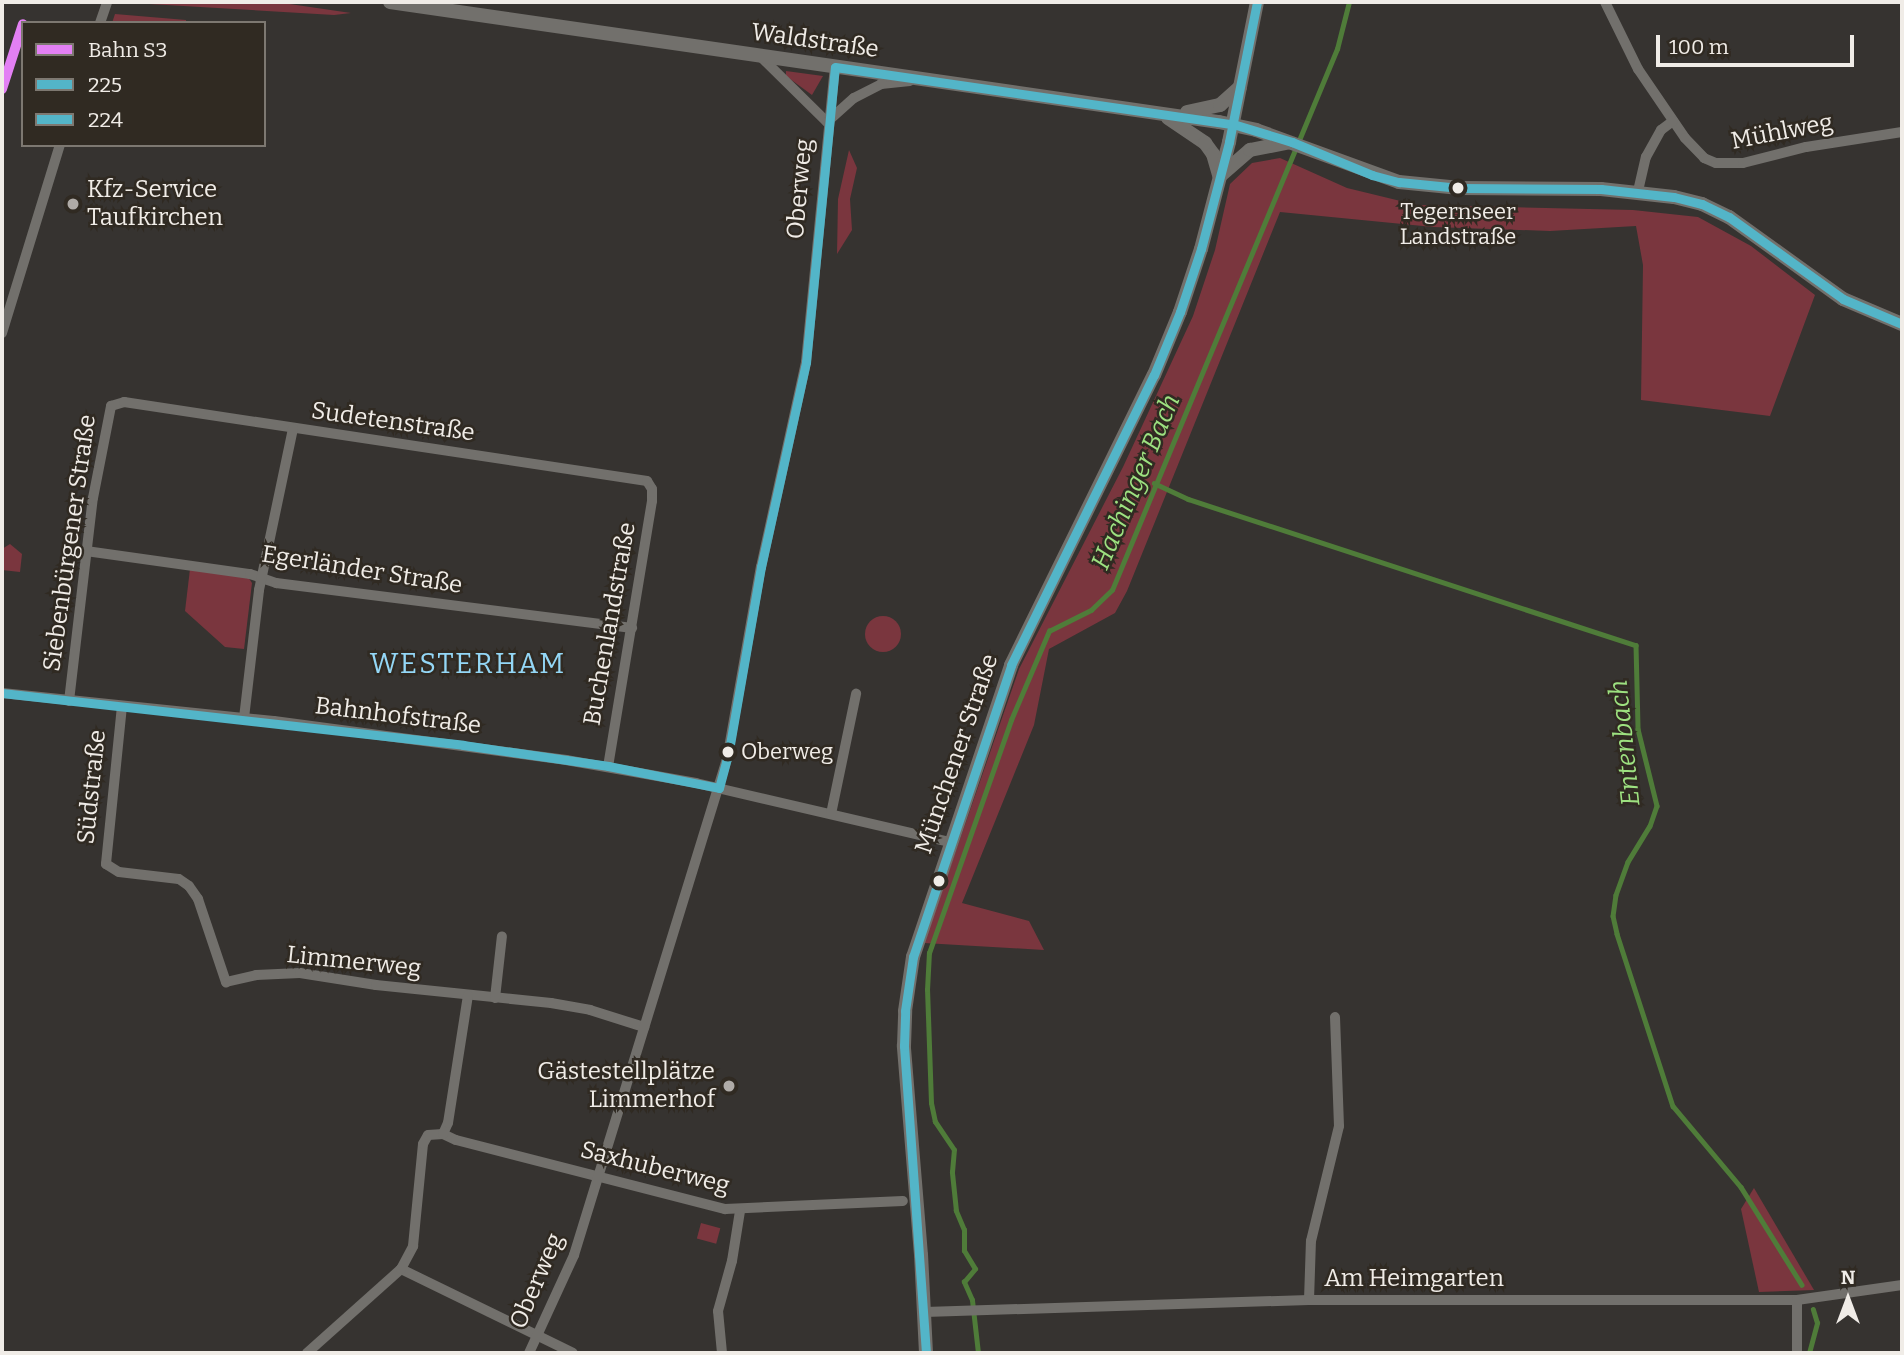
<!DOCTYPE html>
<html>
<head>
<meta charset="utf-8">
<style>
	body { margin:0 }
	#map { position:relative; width:1904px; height:1355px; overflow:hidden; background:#363330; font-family:Bitter,serif }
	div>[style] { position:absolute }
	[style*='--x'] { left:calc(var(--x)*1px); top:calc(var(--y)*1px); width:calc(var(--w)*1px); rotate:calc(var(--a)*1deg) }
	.green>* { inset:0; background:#7a363e; transform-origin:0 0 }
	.round { border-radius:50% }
	.stream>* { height:4.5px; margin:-2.25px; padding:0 2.25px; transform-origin:2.25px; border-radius:2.25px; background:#4f7c39 }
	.street>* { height:10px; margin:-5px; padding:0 5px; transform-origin:5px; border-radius:5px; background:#72706c }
	.secondary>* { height:14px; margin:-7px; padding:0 7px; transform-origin:7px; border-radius:7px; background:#72706c }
	.bus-1>* { height:9px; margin:-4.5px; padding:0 4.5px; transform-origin:4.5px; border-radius:4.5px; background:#53b5c8 }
	.bus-2>* { height:9px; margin:-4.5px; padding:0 4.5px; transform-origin:4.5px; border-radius:4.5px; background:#53b5c8 }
	.rail-1>* { height:10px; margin:-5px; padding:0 5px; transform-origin:5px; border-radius:5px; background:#e380f4 }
	.dots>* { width:19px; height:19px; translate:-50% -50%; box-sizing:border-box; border:4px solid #302a22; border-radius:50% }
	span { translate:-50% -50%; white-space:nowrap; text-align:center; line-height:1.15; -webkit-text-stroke:5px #302a22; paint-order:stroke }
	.bus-label { font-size:22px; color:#f0ece7 }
	.left { translate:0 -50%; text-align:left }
	.street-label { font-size:24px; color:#f0ece7 }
	.poi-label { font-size:24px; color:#f0ece7 }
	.right { translate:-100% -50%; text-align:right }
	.water-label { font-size:26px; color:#9de180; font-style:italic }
	.quarter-label { font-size:28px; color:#94d7f6; letter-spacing:2px }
	.frame { position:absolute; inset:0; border:4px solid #f0ece7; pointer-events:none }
	.legend { position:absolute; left:21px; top:21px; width:245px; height:126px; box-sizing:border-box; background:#302a22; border:2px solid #7d7871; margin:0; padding:9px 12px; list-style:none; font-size:21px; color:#f0ece7 }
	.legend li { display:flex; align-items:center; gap:14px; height:35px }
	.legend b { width:35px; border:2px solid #7d7871 }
	.north { position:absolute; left:1813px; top:1264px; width:70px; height:70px; -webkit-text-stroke:5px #302a22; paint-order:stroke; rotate:0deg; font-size:19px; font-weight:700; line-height:28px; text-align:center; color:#f0ece7 }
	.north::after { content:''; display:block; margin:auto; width:24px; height:32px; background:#f0ece7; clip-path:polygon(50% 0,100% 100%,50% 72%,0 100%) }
	.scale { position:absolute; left:1656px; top:35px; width:198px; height:32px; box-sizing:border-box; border:4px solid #f0ece7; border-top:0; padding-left:9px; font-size:21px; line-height:24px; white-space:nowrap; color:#f0ece7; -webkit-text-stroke:5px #302a22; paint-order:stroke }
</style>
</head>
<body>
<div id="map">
	<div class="green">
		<i style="clip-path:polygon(115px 2px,276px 2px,351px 13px,334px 15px)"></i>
		<i style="clip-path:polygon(115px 14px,186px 20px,186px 23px,112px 23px)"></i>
		<i style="clip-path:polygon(786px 71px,823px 76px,812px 95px,786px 76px)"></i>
		<i style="clip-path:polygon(849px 150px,857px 168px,850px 199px,852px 230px,837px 254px,838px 199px)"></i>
		<i style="clip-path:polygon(1280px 158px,1347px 188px,1417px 205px,1633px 210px,1698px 217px,1751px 246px,1815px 295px,1770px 416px,1641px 400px,1643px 265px,1636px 226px,1550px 231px,1433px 227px,1280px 212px,1127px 591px,1115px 613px,1049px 649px,1034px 725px,962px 903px,1029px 921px,1044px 950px,924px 943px,1019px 669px,1123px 467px,1193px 316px,1215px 250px,1230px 184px,1252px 163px)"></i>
		<i style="clip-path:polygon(10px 544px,22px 554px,20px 572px,2px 570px,2px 549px)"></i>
		<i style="clip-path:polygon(190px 569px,248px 577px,252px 583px,244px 649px,225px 647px,185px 611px)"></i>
		<i class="round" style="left:865px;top:616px;width:36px;height:36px"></i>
		<i style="clip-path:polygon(1754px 1188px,1814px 1290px,1759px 1292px,1741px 1209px)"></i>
		<i style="left:701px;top:1223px;width:20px;height:16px;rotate:15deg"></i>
	</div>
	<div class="stream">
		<i style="--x:1154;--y:483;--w:38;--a:25"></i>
		<i style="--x:1188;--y:499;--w:471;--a:18.1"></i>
		<i style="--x:1636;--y:645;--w:84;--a:88.6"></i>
		<i style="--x:1638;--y:729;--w:79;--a:76.1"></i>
		<i style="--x:1657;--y:806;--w:21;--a:109"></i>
		<i style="--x:1650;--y:826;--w:42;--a:121.4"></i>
		<i style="--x:1628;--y:862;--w:35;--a:110"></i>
		<i style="--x:1616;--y:895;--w:21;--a:98"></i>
		<i style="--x:1613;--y:916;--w:18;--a:77"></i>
		<i style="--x:1617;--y:934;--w:181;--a:72"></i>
		<i style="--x:1673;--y:1106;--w:106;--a:50"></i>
		<i style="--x:1741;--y:1187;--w:115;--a:58.1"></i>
		<i style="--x:978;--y:1353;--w:53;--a:-96.5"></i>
		<i style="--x:972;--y:1300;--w:20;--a:-114"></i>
		<i style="--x:964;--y:1282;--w:17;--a:-50"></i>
		<i style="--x:975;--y:1269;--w:21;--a:-121"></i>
		<i style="--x:964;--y:1251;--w:21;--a:-90"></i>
		<i style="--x:964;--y:1230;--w:21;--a:-113"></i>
		<i style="--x:956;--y:1211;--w:39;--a:-96"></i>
		<i style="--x:952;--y:1172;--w:22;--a:-85"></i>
		<i style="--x:954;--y:1150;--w:34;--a:-124"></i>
		<i style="--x:935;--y:1122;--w:19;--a:-102"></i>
		<i style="--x:931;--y:1103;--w:113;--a:-92"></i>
		<i style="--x:927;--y:990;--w:37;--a:-87"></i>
		<i style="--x:929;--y:953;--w:247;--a:-70.6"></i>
		<i style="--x:1011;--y:720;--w:97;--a:-66.9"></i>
		<i style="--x:1049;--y:631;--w:47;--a:-26.6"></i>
		<i style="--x:1091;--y:610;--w:29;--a:-44"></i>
		<i style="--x:1112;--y:590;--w:586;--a:-67.42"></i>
		<i style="--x:1337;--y:49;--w:49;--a:-75.7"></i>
		<i style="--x:1809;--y:1353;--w:31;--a:-75"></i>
		<i style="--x:1817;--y:1323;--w:14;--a:-107"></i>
	</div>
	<div class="street">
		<i style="--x:1605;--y:2;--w:75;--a:63.8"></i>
		<i style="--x:1638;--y:69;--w:83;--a:55.7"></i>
		<i style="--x:1685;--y:138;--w:28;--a:46"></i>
		<i style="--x:1704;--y:158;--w:13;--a:23"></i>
		<i style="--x:1716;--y:163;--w:27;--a:0"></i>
		<i style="--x:1743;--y:163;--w:65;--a:-14.3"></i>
		<i style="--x:1806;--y:147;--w:97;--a:-8.9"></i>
		<i style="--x:100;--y:23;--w:21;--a:-71"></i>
		<i style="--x:761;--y:57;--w:93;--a:44.6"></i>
		<i style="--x:827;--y:122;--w:36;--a:-42"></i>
		<i style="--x:854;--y:98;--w:30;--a:-27"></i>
		<i style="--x:881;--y:84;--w:29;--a:-6"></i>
		<i style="--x:1638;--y:191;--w:35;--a:-77"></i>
		<i style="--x:1646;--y:157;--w:31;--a:-61"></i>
		<i style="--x:1661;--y:130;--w:15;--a:-37"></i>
		<i style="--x:2;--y:333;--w:197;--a:-72.9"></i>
		<i style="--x:86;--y:551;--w:166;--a:8"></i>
		<i style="--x:250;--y:574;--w:28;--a:19"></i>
		<i style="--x:276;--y:583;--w:359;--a:7.2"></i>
		<i style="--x:2;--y:693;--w:273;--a:5.9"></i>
		<i style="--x:274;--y:721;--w:295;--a:7.6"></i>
		<i style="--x:566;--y:760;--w:132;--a:10"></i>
		<i style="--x:696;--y:783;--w:261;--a:13.1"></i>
		<i style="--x:69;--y:701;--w:204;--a:-83.3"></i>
		<i style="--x:93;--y:498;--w:94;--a:-78.9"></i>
		<i style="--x:111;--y:406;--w:14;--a:-17"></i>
		<i style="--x:124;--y:402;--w:529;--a:8.59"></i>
		<i style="--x:647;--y:481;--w:9;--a:58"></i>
		<i style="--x:652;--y:489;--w:12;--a:90"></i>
		<i style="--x:652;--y:501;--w:269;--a:99.4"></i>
		<i style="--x:122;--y:706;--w:159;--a:95.8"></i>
		<i style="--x:106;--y:864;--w:15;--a:32"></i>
		<i style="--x:119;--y:872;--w:60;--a:6.7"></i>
		<i style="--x:179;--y:879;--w:12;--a:35"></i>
		<i style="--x:189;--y:886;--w:16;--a:55"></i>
		<i style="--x:198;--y:899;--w:88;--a:71.4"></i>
		<i style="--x:226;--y:982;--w:31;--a:-13"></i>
		<i style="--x:256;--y:975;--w:44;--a:-2.6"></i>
		<i style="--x:300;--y:973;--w:77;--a:9"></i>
		<i style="--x:376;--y:985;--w:176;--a:5.9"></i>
		<i style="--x:551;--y:1003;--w:40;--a:10"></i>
		<i style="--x:590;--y:1010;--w:57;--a:17.5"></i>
		<i style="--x:244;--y:718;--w:129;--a:-83.3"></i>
		<i style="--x:259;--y:590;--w:165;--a:-78.1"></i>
		<i style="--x:831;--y:814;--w:123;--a:-78.2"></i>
		<i style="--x:495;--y:998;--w:62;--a:-83.6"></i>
		<i style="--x:443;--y:1134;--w:14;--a:25"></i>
		<i style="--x:456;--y:1140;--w:278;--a:14.4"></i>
		<i style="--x:725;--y:1209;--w:178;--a:-2.6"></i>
		<i style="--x:401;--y:1269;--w:191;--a:26"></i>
		<i style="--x:1309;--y:1300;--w:59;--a:-88.1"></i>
		<i style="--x:1311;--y:1241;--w:118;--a:-76.3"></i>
		<i style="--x:1339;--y:1126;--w:109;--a:-92.1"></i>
		<i style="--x:925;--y:1312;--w:384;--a:-1.8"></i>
		<i style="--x:1309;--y:1300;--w:488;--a:0"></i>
		<i style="--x:1797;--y:1300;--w:106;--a:-8.1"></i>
		<i style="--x:307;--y:1353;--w:126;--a:-41.8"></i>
		<i style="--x:401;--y:1269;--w:26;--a:-62"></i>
		<i style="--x:413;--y:1246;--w:102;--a:-84.4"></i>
		<i style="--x:423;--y:1144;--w:10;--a:-61"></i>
		<i style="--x:428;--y:1135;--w:15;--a:-4"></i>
		<i style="--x:443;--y:1134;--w:12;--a:-66"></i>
		<i style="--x:448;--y:1123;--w:129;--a:-81.1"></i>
		<i style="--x:529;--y:1353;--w:108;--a:-65.3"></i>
		<i style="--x:574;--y:1255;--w:519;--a:-72.86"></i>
		<i style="--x:727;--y:759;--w:195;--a:-80"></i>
		<i style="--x:761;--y:567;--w:210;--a:-77.6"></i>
		<i style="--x:806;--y:362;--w:296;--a:-84.4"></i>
		<i style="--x:722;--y:1353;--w:42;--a:-95.4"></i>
		<i style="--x:718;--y:1311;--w:52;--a:-74.4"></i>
		<i style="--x:732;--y:1261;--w:51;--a:-80.9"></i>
		<i style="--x:1797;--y:1353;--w:53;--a:-90"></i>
	</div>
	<div class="secondary">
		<i style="--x:390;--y:2;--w:838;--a:8.24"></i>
		<i style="--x:1219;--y:122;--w:38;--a:12"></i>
		<i style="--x:1256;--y:130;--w:152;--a:20"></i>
		<i style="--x:1399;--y:182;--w:61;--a:5.6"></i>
		<i style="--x:1460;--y:188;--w:141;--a:0.4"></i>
		<i style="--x:1601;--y:189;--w:73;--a:6.3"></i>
		<i style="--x:1674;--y:197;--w:29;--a:14"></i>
		<i style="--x:1702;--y:204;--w:30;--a:26"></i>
		<i style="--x:1729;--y:217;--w:140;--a:35.7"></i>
		<i style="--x:1843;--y:299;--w:64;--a:23"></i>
		<i style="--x:1187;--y:112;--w:34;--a:-12"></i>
		<i style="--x:1220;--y:105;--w:27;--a:-42"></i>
		<i style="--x:1168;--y:118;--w:45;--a:34"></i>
		<i style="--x:1205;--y:143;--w:14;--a:54"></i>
		<i style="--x:1213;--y:154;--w:22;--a:74"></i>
		<i style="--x:1220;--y:176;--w:40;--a:-41"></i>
		<i style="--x:1250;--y:150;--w:38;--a:-11"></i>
		<i style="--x:926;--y:1353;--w:98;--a:-92.9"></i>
		<i style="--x:921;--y:1255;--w:210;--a:-94.7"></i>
		<i style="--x:904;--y:1046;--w:35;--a:-88"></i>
		<i style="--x:905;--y:1011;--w:55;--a:-81.6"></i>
		<i style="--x:913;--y:957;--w:308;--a:-71.4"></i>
		<i style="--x:1011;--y:665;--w:323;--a:-63.8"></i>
		<i style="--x:1154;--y:375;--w:68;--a:-67.6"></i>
		<i style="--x:1180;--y:312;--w:66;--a:-71.6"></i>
		<i style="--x:1201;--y:249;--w:111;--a:-75.3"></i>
		<i style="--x:1229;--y:142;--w:143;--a:-78.7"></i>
	</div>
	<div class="bus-1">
		<i style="--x:2;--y:693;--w:464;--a:6.4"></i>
		<i style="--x:463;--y:745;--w:147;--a:8.2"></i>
		<i style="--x:608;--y:766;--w:113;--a:11.2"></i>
		<i style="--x:719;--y:788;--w:39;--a:-75"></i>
		<i style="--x:729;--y:750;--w:186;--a:-80.1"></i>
		<i style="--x:761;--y:567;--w:210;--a:-77.6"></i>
		<i style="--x:806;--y:362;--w:296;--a:-84.4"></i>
		<i style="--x:835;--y:67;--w:402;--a:8.2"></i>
		<i style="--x:1233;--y:124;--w:62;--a:17"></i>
		<i style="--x:1292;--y:142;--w:87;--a:22.4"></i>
		<i style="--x:1372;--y:175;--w:28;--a:15"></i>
		<i style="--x:1399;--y:182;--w:61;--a:5.6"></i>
		<i style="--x:1460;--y:188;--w:141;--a:0.4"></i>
		<i style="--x:1601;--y:189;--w:73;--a:6.3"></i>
		<i style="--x:1674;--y:197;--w:29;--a:14"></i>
		<i style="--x:1702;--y:204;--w:30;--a:26"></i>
		<i style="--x:1729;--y:217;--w:140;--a:35.7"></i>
		<i style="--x:1843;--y:299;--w:64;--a:23"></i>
	</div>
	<div class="bus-2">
		<i style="--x:926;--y:1353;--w:308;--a:-94.1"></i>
		<i style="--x:904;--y:1046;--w:35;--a:-88"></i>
		<i style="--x:905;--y:1011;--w:55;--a:-81.6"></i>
		<i style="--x:913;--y:957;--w:308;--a:-71.4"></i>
		<i style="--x:1011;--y:665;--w:323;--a:-63.8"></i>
		<i style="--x:1154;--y:375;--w:68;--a:-67.6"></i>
		<i style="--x:1180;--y:312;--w:66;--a:-71.6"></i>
		<i style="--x:1201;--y:249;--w:111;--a:-75.3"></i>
		<i style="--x:1229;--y:142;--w:143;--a:-78.7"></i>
	</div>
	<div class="rail-1">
		<i style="--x:2;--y:89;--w:68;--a:-72.1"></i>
	</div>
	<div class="dots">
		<i style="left:1458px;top:188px;background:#f0ece7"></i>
		<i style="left:73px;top:204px;background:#afaba7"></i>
		<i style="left:728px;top:752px;background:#f0ece7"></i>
		<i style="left:939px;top:881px;background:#f0ece7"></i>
		<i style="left:729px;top:1086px;background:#afaba7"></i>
	</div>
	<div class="bus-label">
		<span style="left:1458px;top:224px">Tegernseer<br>Landstraße</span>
		<span class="left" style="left:741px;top:752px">Oberweg</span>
	</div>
	<div class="street-label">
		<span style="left:815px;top:41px;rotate:8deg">Waldstraße</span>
		<span style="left:1782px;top:132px;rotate:-11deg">Mühlweg</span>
		<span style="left:800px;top:189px;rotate:-85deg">Oberweg</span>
		<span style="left:393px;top:422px;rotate:8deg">Sudetenstraße</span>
		<span style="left:70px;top:543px;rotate:-82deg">Siebenbürgener Straße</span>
		<span style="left:362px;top:570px;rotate:9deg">Egerländer Straße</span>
		<span style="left:610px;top:624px;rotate:-80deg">Buchenlandstraße</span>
		<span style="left:398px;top:716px;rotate:7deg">Bahnhofstraße</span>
		<span style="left:957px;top:754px;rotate:-71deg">Münchener Straße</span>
		<span style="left:92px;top:787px;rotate:-84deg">Südstraße</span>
		<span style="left:354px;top:962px;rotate:6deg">Limmerweg</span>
		<span style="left:655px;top:1168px;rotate:14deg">Saxhuberweg</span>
		<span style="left:1414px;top:1279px">Am Heimgarten</span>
		<span style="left:537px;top:1281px;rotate:-67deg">Oberweg</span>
	</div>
	<div class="poi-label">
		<span class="left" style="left:87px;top:204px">Kfz-Service<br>Taufkirchen</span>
		<span class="right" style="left:715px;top:1086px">Gästestellplätze<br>Limmerhof</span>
	</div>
	<div class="water-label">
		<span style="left:1136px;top:482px;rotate:-67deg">Hachinger Bach</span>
		<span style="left:1625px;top:743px;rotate:-96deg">Entenbach</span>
	</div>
	<div class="quarter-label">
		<span style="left:468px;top:664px">WESTERHAM</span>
	</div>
	<div class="frame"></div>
	<ul class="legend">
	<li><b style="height:9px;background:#e380f4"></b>Bahn S3</li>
	<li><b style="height:9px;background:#53b5c8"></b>225</li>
	<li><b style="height:9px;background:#53b5c8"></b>224</li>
	</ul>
	<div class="north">N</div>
	<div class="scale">100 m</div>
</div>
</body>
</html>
